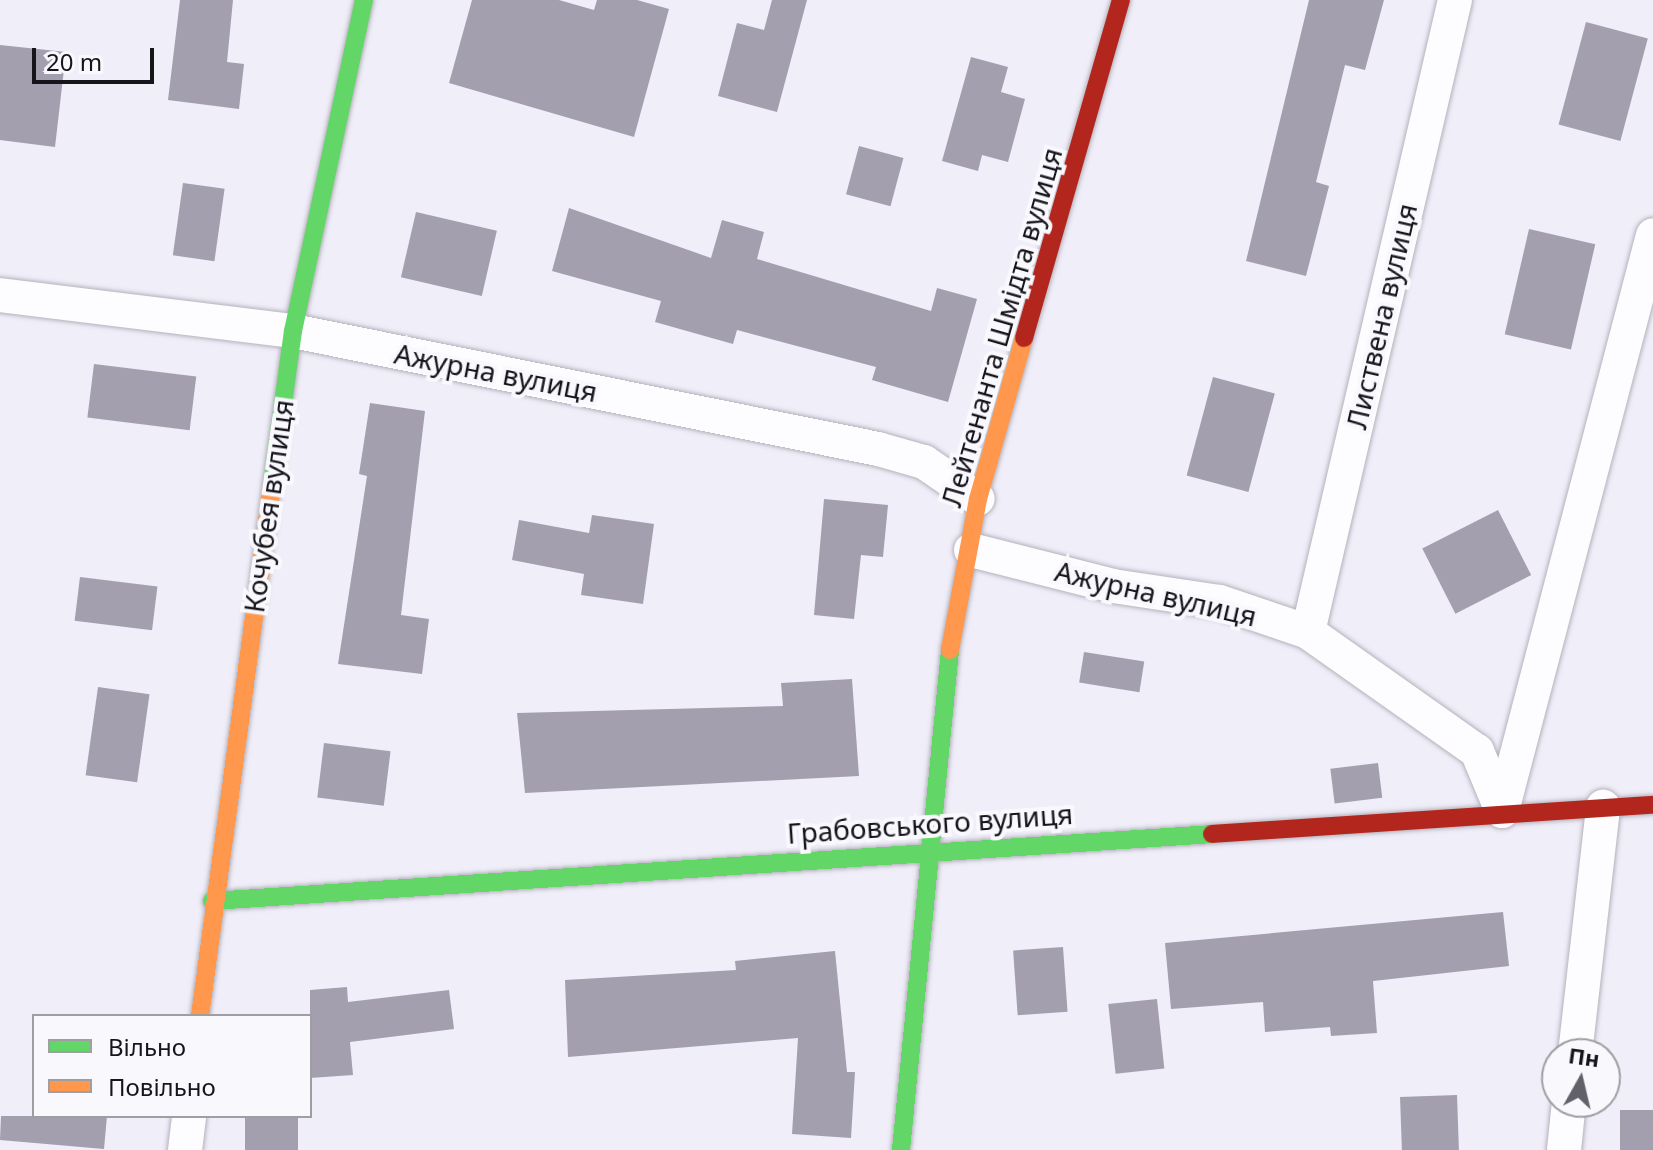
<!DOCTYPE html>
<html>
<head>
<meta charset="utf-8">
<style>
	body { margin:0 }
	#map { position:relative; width:1653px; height:1150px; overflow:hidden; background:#f0eef9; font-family:"Noto Sans",sans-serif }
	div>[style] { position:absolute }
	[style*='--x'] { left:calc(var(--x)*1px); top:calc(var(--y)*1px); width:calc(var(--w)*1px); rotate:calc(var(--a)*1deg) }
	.building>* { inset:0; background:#a39faf; transform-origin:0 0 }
	.roads { filter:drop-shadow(0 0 2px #b4b2bb) drop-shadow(0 0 2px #b4b2bb) }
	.street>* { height:34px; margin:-17px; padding:0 17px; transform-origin:17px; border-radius:17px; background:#fdfcfe }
	.fast>* { height:18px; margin:-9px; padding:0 9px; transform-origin:9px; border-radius:9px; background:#63d668 }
	.slow>* { height:18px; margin:-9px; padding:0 9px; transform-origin:9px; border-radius:9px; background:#ff974d }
	.jam>* { height:18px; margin:-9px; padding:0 9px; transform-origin:9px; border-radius:9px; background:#b3261e }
	span { translate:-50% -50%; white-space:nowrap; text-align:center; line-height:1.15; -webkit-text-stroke:8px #f9f9fd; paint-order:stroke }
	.street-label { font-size:28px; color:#16151c }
	.legend { position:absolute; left:32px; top:1014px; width:280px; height:104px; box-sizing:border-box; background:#f9f9fd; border:2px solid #9e9ea3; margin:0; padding:10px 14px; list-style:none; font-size:24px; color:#16151c }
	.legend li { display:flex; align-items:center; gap:16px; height:40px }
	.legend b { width:40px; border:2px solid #9e9ea3 }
	.north { position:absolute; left:1541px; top:1038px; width:80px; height:80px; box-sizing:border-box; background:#f9f9fd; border:2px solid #9e9ea3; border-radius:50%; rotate:8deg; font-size:22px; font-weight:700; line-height:32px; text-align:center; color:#16151c }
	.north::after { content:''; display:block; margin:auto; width:28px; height:36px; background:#626169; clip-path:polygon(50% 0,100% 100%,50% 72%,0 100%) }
	.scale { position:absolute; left:32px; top:48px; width:122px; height:36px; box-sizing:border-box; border:4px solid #16151c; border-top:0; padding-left:10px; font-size:24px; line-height:28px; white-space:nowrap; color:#16151c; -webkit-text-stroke:6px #f9f9fd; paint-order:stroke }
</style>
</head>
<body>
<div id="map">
	<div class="building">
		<i style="clip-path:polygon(180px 0,233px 0,227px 62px,244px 64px,239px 109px,168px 100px)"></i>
		<i style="clip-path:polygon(472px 0,559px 0,594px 10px,597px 0,637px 0,669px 9px,634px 137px,449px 83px)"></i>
		<i style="clip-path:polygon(772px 0,807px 0,777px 112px,718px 96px,737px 23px,764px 30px)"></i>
		<i style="clip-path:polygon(1309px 0,1384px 0,1365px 70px,1345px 65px,1316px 182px,1329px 186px,1306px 276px,1246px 261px)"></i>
		<i style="left:1586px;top:22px;width:64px;height:106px;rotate:15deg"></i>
		<i style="clip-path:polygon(0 45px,66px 52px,55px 147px,0 140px)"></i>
		<i style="clip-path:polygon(971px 57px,1008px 67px,1001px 92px,1025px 99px,1008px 162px,982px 155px,978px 171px,942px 161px)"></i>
		<i style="left:859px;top:146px;width:46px;height:50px;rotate:15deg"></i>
		<i style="left:183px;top:183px;width:42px;height:73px;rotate:8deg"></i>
		<i style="clip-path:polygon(569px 208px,711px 258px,722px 220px,764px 232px,757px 259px,931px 311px,937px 288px,977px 299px,948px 402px,872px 380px,876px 367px,737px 330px,733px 344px,655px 322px,661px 301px,552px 271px)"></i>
		<i style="left:416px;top:212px;width:83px;height:67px;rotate:13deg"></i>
		<i style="left:1529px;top:229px;width:68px;height:108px;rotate:13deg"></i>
		<i style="left:94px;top:364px;width:103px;height:54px;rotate:7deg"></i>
		<i style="left:1213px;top:377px;width:64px;height:102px;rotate:15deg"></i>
		<i style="clip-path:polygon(370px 403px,425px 411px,401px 615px,429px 619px,422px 674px,338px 664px,367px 476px,359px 474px)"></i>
		<i style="clip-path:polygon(824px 499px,888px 505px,883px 557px,861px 555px,854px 619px,814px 615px)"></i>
		<i style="left:1498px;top:510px;width:73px;height:85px;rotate:63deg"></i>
		<i style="clip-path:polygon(592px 515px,654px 524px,643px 604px,581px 595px,584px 574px,512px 560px,519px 520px,589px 533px)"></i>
		<i style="left:80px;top:577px;width:78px;height:44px;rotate:7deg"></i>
		<i style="left:1084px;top:652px;width:61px;height:31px;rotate:9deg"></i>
		<i style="clip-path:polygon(852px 679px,859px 776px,525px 793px,517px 713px,783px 706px,781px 683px)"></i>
		<i style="left:98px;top:687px;width:52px;height:89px;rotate:8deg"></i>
		<i style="left:324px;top:743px;width:67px;height:55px;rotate:7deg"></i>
		<i style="left:1378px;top:763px;width:35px;height:48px;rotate:83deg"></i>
		<i style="clip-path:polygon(1503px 912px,1509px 966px,1373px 981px,1377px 1033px,1331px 1036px,1330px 1027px,1265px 1032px,1263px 1002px,1171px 1009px,1165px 943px)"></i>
		<i style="left:1063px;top:947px;width:65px;height:50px;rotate:86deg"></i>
		<i style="clip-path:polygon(835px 951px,847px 1072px,855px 1072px,851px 1138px,792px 1134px,798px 1038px,568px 1057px,565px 980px,736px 970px,735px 961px)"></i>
		<i style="clip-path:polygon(347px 987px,348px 1002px,449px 990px,454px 1029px,350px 1042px,353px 1075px,310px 1078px,310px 990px)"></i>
		<i style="left:1157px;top:999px;width:70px;height:49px;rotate:84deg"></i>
		<i style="left:1457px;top:1095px;width:55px;height:57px;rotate:88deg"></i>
		<i style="left:1653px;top:1110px;width:40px;height:33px;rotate:90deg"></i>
		<i style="clip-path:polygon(1px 1116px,107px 1116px,104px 1149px,0 1140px)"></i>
		<i style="left:245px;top:1116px;width:53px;height:34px"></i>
	</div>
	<div class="roads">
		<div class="street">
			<i style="--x:0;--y:295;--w:295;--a:7"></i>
			<i style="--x:293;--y:331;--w:597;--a:11.4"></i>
			<i style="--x:878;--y:449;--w:48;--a:15.8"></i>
			<i style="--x:924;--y:462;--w:65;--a:34.4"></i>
			<i style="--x:971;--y:550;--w:146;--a:14.2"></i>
			<i style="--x:1113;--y:586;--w:108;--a:8.5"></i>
			<i style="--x:1220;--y:602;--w:93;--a:18.8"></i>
			<i style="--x:1308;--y:632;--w:207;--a:35.2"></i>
			<i style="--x:1477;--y:751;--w:65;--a:67.4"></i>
			<i style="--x:1308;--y:632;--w:649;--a:-76.91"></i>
			<i style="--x:1502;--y:811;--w:595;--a:-75.31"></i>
			<i style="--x:1575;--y:1054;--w:249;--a:-83.5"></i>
			<i style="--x:185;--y:1150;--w:34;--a:-83"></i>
			<i style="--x:1564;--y:1150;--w:48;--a:-84.1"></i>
		</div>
		<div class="fast">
			<i style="--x:272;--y:484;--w:154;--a:-82.2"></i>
			<i style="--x:293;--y:331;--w:339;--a:-77.9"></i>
			<i style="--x:212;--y:901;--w:1002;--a:-3.83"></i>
			<i style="--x:901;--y:1150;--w:502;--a:-84.4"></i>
		</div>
		<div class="slow">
			<i style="--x:950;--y:650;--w:154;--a:-79.5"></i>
			<i style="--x:978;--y:499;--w:167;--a:-74.1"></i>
			<i style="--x:200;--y:1016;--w:537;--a:-82.29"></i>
		</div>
		<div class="jam">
			<i style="--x:1024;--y:338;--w:352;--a:-74"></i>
			<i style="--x:1212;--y:834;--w:442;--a:-3.8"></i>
		</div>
	</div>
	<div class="street-label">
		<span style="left:1381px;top:316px;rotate:-77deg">Листвена вулиця</span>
		<span style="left:1001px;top:327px;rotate:-74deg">Лейтенанта Шмідта вулиця</span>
		<span style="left:496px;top:372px;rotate:11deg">Ажурна вулиця</span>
		<span style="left:268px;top:506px;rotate:-82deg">Кочубея вулиця</span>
		<span style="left:1156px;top:593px;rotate:13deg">Ажурна вулиця</span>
		<span style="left:930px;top:823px;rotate:-4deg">Грабовського вулиця</span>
	</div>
	<ul class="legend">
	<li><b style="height:10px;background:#63d668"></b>Вільно</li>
	<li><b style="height:10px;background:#ff974d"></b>Повільно</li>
	</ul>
	<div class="north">Пн</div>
	<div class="scale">20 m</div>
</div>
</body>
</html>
